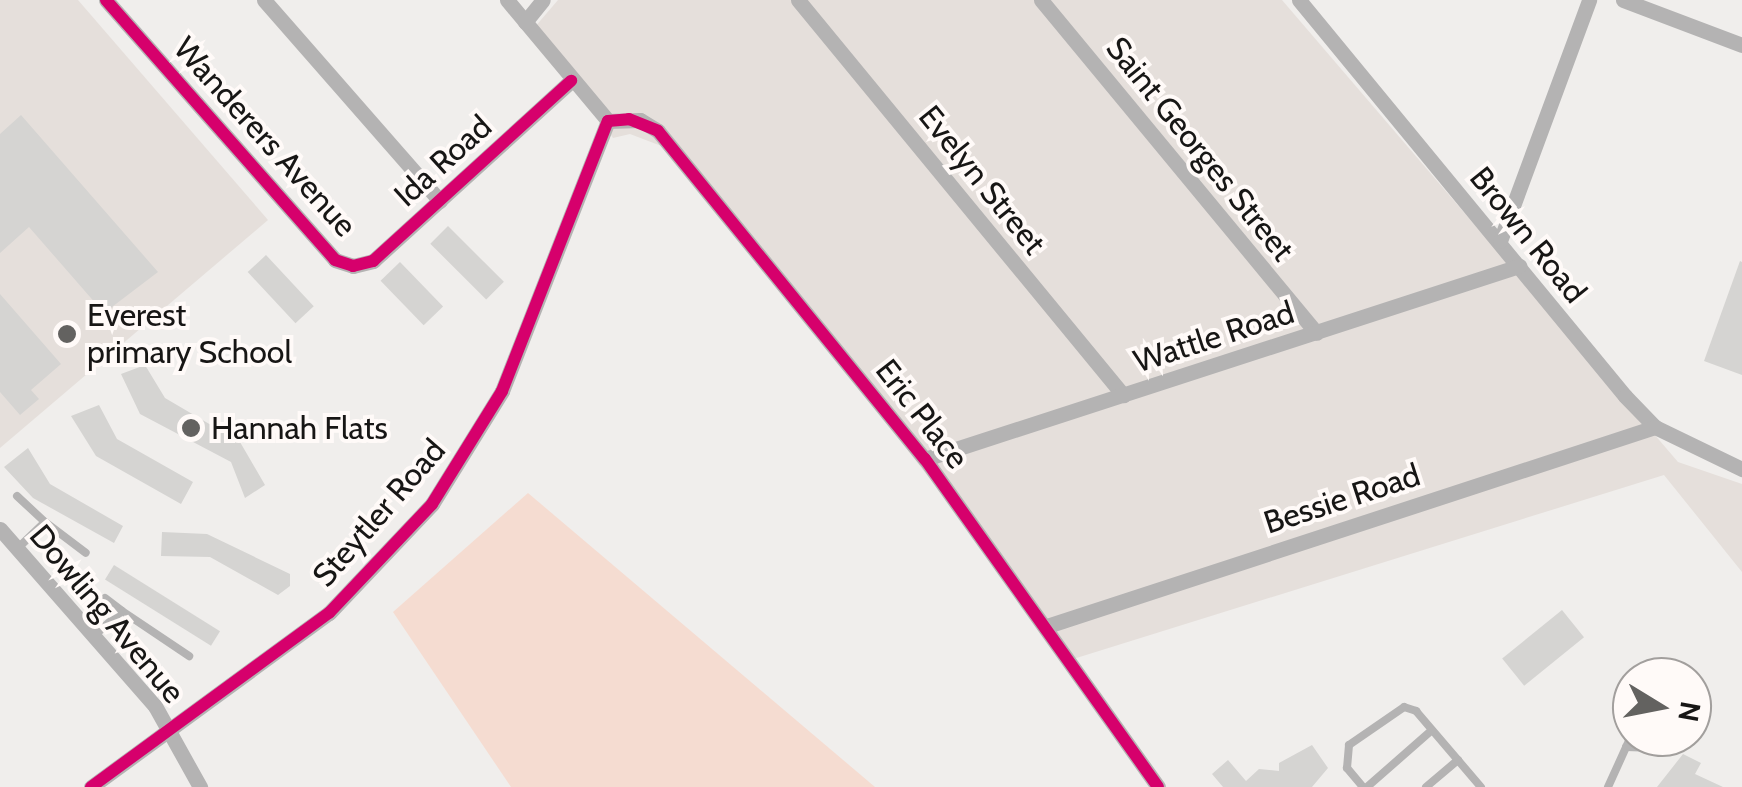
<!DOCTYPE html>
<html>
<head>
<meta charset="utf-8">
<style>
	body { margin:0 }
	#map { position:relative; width:1742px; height:787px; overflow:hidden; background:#f0eeec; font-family:Cabin,sans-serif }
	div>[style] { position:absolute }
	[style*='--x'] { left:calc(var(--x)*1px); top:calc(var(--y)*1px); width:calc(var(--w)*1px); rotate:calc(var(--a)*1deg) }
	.built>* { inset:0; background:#e5dfdb }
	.green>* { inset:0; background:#f5dcd1 }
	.building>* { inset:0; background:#d5d4d2; transform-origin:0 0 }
	.lane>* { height:8px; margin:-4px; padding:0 4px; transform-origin:4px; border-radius:4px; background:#b4b3b3 }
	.street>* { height:15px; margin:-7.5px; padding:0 7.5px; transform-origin:7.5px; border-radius:7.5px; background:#b4b3b3 }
	.cycleway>* { height:12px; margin:-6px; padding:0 6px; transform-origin:6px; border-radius:6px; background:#d6006c }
	.dots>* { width:28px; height:28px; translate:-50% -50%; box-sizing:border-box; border:5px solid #fffaf8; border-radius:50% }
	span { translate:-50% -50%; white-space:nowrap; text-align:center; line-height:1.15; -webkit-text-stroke:8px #fffaf8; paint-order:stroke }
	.street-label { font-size:32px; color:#171615 }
	.poi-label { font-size:32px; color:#171615 }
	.left { translate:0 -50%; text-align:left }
	.north { position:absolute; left:1612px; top:657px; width:100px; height:100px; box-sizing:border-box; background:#fffaf8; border:2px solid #a29f9d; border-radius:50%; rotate:100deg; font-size:28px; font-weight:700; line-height:40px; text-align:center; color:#171615 }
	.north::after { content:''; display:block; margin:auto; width:35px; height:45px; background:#636260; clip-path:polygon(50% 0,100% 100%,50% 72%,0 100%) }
</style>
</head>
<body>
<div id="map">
	<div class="built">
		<i style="clip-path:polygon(0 0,78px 0,268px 220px,0 448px)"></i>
		<i style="clip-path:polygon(558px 0,1282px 0,1678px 462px,1742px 484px,1742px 572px,1664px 475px,1070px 660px,677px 152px,630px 134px,613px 138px,534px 28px)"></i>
	</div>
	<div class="green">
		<i style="clip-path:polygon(528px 493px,875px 787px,511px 787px,393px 612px)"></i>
	</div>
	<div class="building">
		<i style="clip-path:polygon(21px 115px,158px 272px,104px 313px,29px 227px,0 253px,0 134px)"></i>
		<i style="left:448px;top:226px;width:79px;height:25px;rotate:45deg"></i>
		<i style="left:266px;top:255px;width:70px;height:25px;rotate:47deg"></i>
		<i style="clip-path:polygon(1740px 261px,1742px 262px,1742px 375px,1704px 361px)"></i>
		<i style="left:400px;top:262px;width:62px;height:27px;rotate:46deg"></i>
		<i style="clip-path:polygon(0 294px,61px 364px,31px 390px,39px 399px,20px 415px,0 392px)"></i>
		<i style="clip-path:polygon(145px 365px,165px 398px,240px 442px,265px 485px,245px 498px,231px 462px,140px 414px,121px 374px)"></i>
		<i style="clip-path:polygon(99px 405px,117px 439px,193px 482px,181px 504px,96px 456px,71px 416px)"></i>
		<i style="clip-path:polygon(28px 448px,50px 484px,123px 526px,114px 543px,33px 498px,4px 467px)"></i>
		<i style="clip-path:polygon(162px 532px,207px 534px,290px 574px,290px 586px,278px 595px,210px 557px,161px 556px)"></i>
		<i style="left:114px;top:565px;width:125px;height:17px;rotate:32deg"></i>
		<i style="left:1562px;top:610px;width:35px;height:77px;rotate:51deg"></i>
		<i style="clip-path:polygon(1312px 745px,1328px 768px,1312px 787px,1223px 787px,1212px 774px,1228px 760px,1246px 781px,1259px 769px,1279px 771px,1279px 763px)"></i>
		<i style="clip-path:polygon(1683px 754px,1701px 763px,1695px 774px,1723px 787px,1657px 787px)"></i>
	</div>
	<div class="lane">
		<i style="--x:17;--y:496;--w:38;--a:43"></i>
		<i style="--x:17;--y:549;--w:39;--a:-44"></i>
		<i style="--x:45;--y:522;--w:51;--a:37.1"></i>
		<i style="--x:105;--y:598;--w:21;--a:37"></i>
		<i style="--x:95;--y:635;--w:36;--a:-42"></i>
		<i style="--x:122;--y:611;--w:81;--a:33.9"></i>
		<i style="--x:1692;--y:692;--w:26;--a:77"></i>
		<i style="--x:1698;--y:717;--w:8;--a:135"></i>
		<i style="--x:1626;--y:747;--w:37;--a:2"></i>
		<i style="--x:1663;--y:748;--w:20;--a:-33"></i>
		<i style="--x:1363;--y:787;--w:25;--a:-130"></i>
		<i style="--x:1347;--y:768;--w:23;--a:-85"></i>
		<i style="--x:1349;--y:745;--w:67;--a:-34.6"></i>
		<i style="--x:1404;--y:707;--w:13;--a:18"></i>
		<i style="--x:1416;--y:711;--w:100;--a:49.5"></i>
		<i style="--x:1367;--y:787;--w:86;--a:-41.2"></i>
		<i style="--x:1426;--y:787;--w:42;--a:-40.2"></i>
		<i style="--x:1608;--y:787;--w:58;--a:-65.6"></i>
	</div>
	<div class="street">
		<i style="--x:106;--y:0;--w:346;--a:48.6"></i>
		<i style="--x:335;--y:260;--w:19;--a:18"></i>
		<i style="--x:353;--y:266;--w:21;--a:-14"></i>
		<i style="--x:373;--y:261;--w:268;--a:-42.3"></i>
		<i style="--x:264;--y:0;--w:267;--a:48.8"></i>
		<i style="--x:507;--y:0;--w:158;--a:50.1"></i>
		<i style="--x:798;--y:0;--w:512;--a:50.55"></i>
		<i style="--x:1041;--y:0;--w:432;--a:50.4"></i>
		<i style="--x:1299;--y:0;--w:513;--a:50.54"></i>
		<i style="--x:1625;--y:396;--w:43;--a:45.9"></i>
		<i style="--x:1655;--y:427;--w:97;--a:25.8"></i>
		<i style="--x:1623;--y:0;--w:127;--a:20.7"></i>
		<i style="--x:525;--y:22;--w:28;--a:-51"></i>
		<i style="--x:608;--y:121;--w:32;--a:-2"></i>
		<i style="--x:640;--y:120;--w:21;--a:31"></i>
		<i style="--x:658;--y:131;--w:423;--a:50.9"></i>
		<i style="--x:925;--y:459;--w:402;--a:54.6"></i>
		<i style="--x:1500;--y:241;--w:257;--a:-69.7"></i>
		<i style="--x:925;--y:459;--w:625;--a:-18"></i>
		<i style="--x:0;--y:529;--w:235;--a:48.8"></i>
		<i style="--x:155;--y:706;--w:93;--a:60.9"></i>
		<i style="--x:1047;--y:626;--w:640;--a:-18.12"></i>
		<i style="--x:91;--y:787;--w:295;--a:-36.2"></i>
		<i style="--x:329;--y:613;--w:150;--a:-46.6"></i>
		<i style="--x:432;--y:504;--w:133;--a:-58.2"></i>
		<i style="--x:502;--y:391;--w:290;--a:-68.6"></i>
	</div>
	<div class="cycleway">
		<i style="--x:106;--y:0;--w:346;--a:48.6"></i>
		<i style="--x:335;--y:260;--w:19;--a:18"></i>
		<i style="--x:353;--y:266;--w:21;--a:-14"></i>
		<i style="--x:373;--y:261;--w:268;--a:-42.3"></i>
		<i style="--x:91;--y:787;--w:295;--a:-36.2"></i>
		<i style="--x:329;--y:613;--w:150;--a:-46.6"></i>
		<i style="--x:432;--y:504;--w:133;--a:-58.2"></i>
		<i style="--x:502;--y:391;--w:290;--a:-68.6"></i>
		<i style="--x:608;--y:121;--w:21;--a:-5"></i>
		<i style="--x:629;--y:119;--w:31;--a:22"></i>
		<i style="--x:658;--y:131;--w:423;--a:50.9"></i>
		<i style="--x:925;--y:459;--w:402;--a:54.6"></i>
	</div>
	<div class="dots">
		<i style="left:67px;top:334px;background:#636260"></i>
		<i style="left:191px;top:428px;background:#636260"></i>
	</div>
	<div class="street-label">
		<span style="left:265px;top:137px;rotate:48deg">Wanderers Avenue</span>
		<span style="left:1200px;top:149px;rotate:51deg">Saint Georges Street</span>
		<span style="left:443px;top:161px;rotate:-42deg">Ida Road</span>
		<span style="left:982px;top:180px;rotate:51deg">Evelyn Street</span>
		<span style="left:1528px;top:235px;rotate:51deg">Brown Road</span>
		<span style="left:1214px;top:337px;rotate:-18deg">Wattle Road</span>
		<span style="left:922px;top:414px;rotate:52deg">Eric Place</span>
		<span style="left:1342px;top:499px;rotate:-18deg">Bessie Road</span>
		<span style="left:379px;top:513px;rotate:-49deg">Steytler Road</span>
		<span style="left:107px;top:614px;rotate:50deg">Dowling Avenue</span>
	</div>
	<div class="poi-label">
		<span class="left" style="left:87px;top:334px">Everest<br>primary School</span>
		<span class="left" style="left:211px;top:428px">Hannah Flats</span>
	</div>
	<div class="north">N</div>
</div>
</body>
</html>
